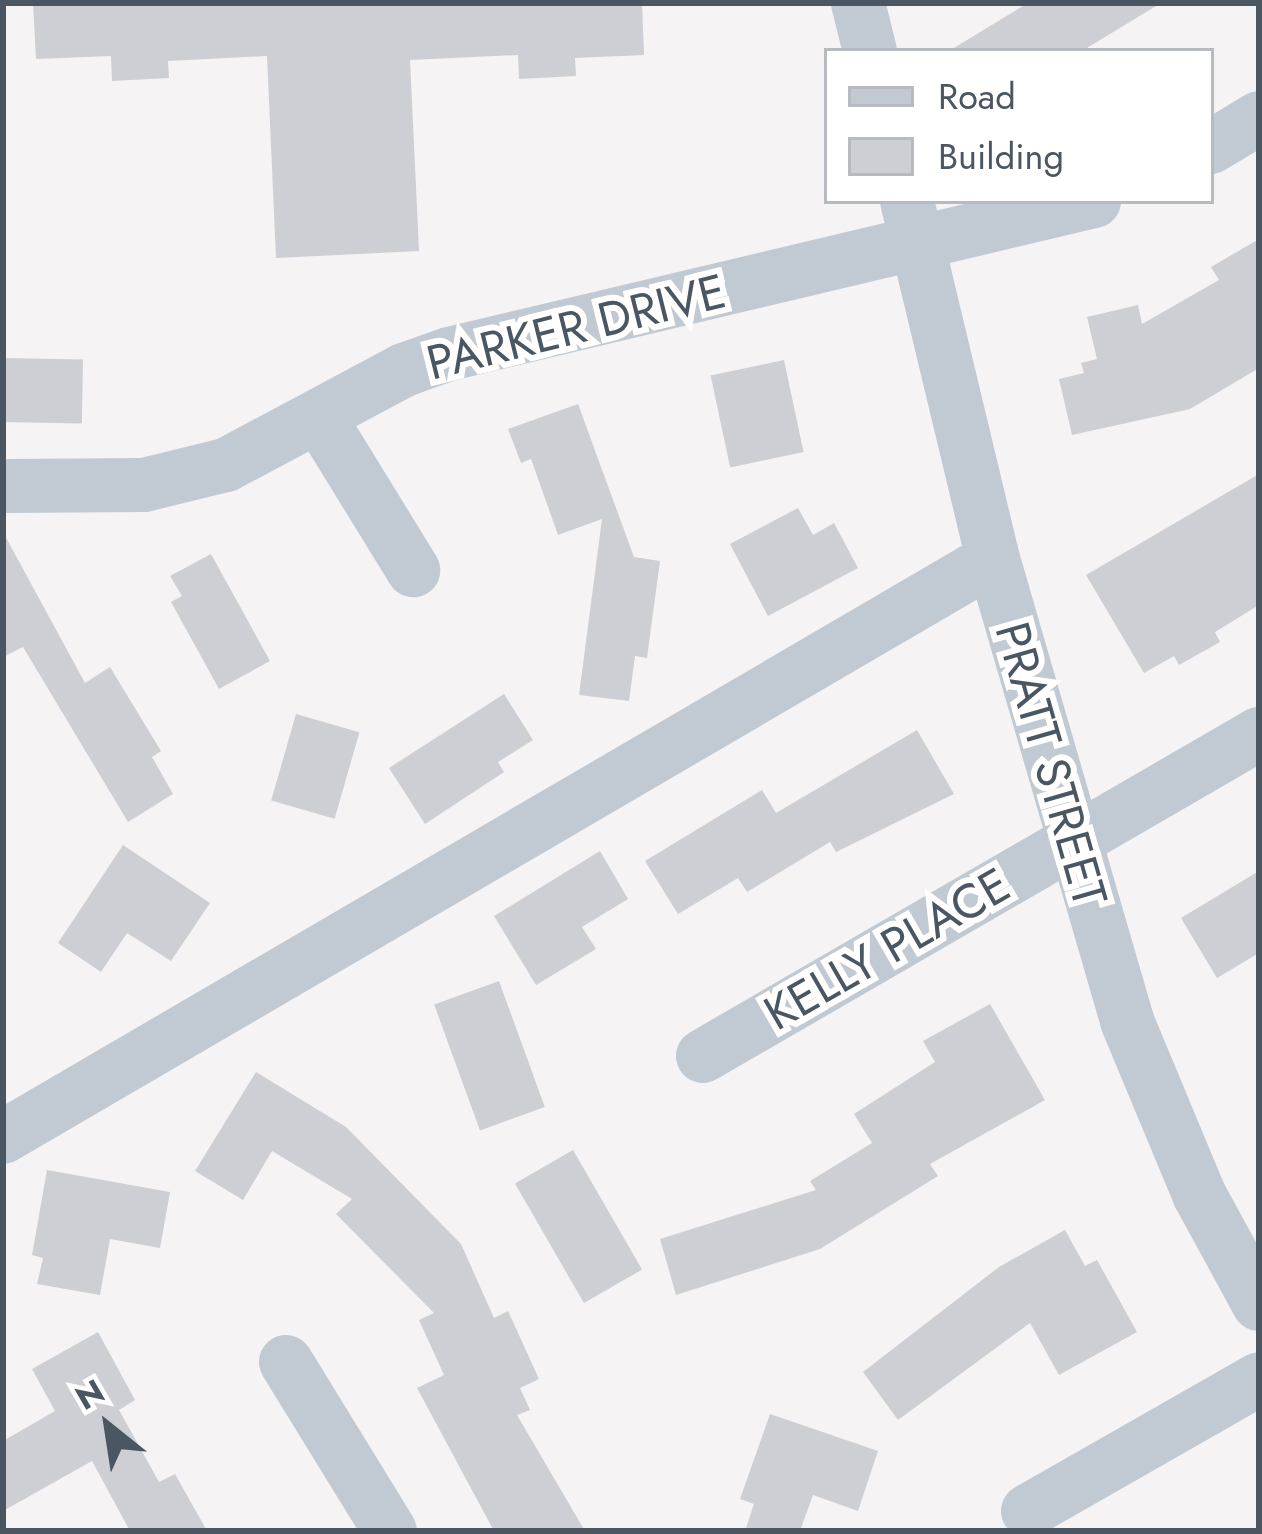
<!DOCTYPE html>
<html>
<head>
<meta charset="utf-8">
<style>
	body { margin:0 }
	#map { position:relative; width:1262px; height:1534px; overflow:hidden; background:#f5f3f3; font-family:Jost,sans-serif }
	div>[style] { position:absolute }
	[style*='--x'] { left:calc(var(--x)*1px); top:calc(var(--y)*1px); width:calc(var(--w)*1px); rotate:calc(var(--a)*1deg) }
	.building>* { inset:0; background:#cdcfd5; transform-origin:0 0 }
	.minor>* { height:54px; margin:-27px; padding:0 27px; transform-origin:27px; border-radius:27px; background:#c1cad2 }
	span { translate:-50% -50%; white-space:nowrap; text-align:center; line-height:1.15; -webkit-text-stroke:12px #fff; paint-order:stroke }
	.street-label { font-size:48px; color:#4a5661 }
	.frame { position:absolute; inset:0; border:6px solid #4a5661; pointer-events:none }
	.legend { position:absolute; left:824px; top:48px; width:390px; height:156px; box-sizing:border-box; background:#fff; border:3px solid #b7bbc0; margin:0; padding:15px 21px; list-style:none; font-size:36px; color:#4a5661 }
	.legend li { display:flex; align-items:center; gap:24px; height:60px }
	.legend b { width:60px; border:3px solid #b7bbc0 }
	.north { position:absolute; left:48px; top:1366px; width:120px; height:120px; -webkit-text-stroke:9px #fff; paint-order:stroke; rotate:330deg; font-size:33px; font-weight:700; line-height:48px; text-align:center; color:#4a5661 }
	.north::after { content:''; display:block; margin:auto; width:42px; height:54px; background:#4a5661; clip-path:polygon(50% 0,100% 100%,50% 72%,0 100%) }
</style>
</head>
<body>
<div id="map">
	<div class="building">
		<i style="clip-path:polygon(33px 3px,642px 3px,644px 55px,575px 58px,576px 76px,519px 79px,518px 55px,410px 60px,419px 251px,276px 258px,267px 56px,168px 61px,169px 78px,112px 81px,111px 56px,36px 59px)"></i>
		<i style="clip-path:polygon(1028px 3px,1161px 3px,1082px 51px,949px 51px)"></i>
		<i style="clip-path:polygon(1259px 239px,1259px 368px,1190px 409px,1072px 435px,1059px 379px,1084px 373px,1081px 363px,1097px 359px,1087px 317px,1138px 305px,1142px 324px,1219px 280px,1211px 267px)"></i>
		<i style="left:3px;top:358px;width:80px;height:64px;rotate:1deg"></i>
		<i style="left:784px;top:360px;width:94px;height:75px;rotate:78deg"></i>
		<i style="clip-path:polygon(578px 404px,634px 557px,660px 561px,647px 658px,635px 656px,629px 701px,579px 695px,602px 519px,558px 535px,531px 459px,521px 463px,508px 429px)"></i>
		<i style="clip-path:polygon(1259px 474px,1259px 605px,1215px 632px,1220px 642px,1179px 665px,1174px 656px,1144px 673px,1086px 575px)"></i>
		<i style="clip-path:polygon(798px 508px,813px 535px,834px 523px,858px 568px,768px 616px,730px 544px)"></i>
		<i style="clip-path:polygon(3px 532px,85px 683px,110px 667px,161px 751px,152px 757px,173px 794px,128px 822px,23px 647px,3px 657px)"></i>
		<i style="clip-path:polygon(211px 554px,270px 661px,219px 689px,171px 602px,182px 596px,170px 576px)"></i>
		<i style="clip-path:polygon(504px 694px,533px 740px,498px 762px,504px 772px,425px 824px,389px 768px)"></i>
		<i style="left:296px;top:714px;width:66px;height:90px;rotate:16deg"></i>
		<i style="clip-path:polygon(917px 730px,954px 794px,836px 852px,830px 842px,747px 892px,738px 878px,678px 914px,645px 861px,762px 790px,776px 813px)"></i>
		<i style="clip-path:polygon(123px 845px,210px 903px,171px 961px,127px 933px,101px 972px,58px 943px)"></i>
		<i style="clip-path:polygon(600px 851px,628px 899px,582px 927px,596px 949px,536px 985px,494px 916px)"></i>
		<i style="clip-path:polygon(1259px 871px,1259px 953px,1217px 978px,1181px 918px)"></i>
		<i style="left:499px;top:981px;width:134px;height:69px;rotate:70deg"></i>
		<i style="clip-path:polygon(990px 1004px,1045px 1100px,930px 1164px,938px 1176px,820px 1249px,676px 1295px,660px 1239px,816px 1190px,810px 1181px,872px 1143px,854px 1114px,935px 1062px,923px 1041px)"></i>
		<i style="clip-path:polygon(256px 1072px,346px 1127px,461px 1244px,494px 1318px,508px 1311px,539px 1379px,520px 1388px,530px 1410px,517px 1415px,585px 1531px,494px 1531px,417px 1388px,444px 1375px,419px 1320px,434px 1313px,336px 1214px,352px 1199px,272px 1151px,243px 1200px,195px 1171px)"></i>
		<i style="left:573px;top:1150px;width:138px;height:67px;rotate:60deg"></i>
		<i style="clip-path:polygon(47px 1170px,170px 1192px,160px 1248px,110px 1239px,100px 1295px,37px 1284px,43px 1258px,32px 1255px)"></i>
		<i style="clip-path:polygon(1065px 1230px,1085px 1266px,1097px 1260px,1137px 1332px,1059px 1375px,1030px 1323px,898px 1420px,863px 1372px,999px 1267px)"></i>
		<i style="clip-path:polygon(98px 1332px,135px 1400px,119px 1410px,159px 1482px,175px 1474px,207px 1531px,130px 1531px,92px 1461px,3px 1511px,3px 1441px,55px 1411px,32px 1369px)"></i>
		<i style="clip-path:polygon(770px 1414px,878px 1451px,858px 1511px,813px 1495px,800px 1531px,745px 1531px,754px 1504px,740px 1499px)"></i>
	</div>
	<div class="minor">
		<i style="--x:858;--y:3;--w:49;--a:76"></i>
		<i style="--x:1211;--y:147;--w:56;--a:-31.1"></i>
		<i style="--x:907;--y:201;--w:368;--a:76.5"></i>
		<i style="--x:993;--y:559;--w:481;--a:73.8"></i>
		<i style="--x:1127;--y:1021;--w:190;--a:67.4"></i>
		<i style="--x:1200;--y:1196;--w:123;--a:61.4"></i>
		<i style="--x:319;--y:417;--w:180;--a:58.4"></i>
		<i style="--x:3;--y:486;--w:141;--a:-0.4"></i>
		<i style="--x:144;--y:485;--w:84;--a:-13.7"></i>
		<i style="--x:226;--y:465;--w:202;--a:-28.1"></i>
		<i style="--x:404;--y:370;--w:48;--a:-19.6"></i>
		<i style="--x:449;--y:354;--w:663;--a:-13.34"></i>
		<i style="--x:703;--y:1056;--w:643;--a:-30.08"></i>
		<i style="--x:3;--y:1137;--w:1146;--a:-30.28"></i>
		<i style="--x:286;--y:1362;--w:198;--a:58.4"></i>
		<i style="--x:1028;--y:1511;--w:266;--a:-29.7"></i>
	</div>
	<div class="street-label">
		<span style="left:576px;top:327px;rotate:-14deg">PARKER DRIVE</span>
		<span style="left:1051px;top:764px;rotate:74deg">PRATT STREET</span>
		<span style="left:887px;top:949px;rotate:-30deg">KELLY PLACE</span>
	</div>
	<div class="frame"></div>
	<ul class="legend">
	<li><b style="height:15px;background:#c1cad2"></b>Road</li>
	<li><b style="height:33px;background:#cdcfd5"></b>Building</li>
	</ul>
	<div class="north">N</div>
</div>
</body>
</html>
